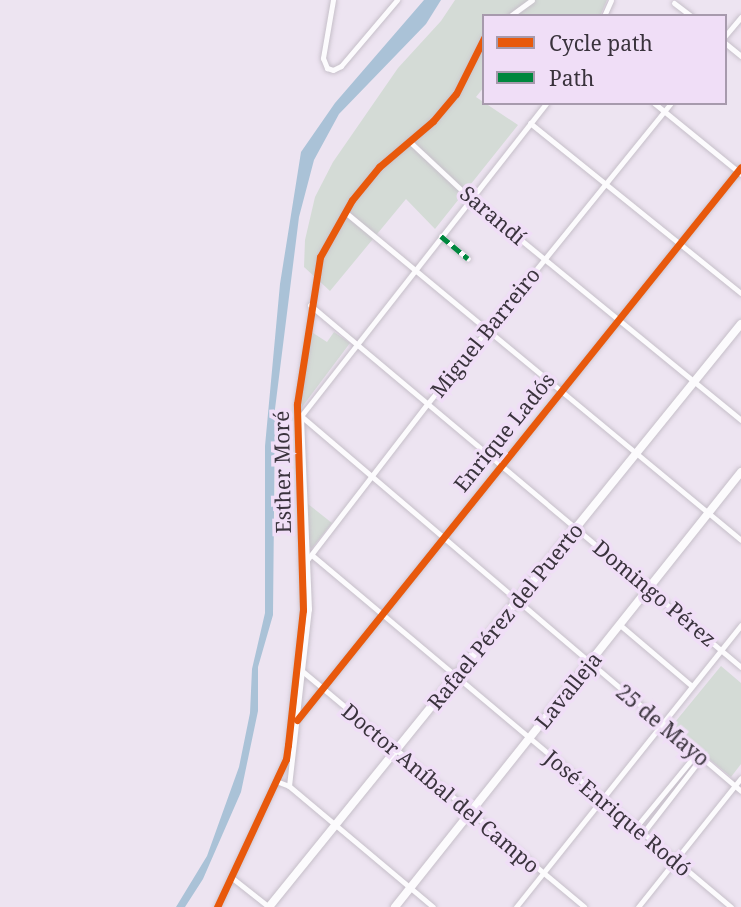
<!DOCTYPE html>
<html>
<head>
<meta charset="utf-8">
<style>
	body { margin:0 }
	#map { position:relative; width:741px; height:907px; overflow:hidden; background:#ede4f1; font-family:"Noto Serif",serif }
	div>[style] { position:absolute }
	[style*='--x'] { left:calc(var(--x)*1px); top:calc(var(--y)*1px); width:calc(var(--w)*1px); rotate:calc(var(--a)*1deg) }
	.green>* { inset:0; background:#d4dbd6 }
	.water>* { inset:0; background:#aac2d7 }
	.roads { filter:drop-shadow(0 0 2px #c6bfc9) drop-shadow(0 0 2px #c6bfc9) }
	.minor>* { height:5px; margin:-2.5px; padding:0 2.5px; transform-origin:2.5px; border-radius:2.5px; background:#fcfbfd }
	.secondary>* { height:8px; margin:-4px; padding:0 4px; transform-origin:4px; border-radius:4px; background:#fcfbfd }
	.quiet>* { height:5px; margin-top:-2.5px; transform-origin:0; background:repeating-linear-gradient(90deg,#00873e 0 10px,transparent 0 15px) }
	.cycleway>* { height:7px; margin:-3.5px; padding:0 3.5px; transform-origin:3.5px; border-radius:3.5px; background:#e8590c }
	span { translate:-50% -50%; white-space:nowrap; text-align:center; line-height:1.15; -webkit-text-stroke:7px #f0def7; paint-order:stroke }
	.street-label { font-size:21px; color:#3a333d }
	.legend { position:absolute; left:482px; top:14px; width:245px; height:91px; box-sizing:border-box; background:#f0def7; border:2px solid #a79aad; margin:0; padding:9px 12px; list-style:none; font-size:21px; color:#3a333d }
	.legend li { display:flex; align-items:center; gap:14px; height:35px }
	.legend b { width:35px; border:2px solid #a79aad }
</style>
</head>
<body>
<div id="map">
	<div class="green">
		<i style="clip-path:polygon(455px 0,607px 0,600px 16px,484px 16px,484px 87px,476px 97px,518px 125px,435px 229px,406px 199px,330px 291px,304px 267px,305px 240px,315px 197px,333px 162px,398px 68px,441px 21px)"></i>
		<i style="clip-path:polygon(310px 331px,327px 342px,334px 332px,350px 343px,299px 411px)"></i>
		<i style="clip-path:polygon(308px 504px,332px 523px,312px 548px,309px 547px)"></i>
		<i style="clip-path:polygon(721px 666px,741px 683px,741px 764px,731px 777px,671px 727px)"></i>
	</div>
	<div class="water">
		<i style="clip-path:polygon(424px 0,441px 0,426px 24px,339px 114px,314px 160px,299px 217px,275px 409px,273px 615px,258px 667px,258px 711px,241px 792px,203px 879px,185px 907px,176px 907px,207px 856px,239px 767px,250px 713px,252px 669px,265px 613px,265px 446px,280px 284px,301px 152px,335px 103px)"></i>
	</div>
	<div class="roads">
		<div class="minor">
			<i style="--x:333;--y:0;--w:59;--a:99.8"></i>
			<i style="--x:323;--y:58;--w:11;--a:68"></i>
			<i style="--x:327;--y:68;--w:6;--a:18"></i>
			<i style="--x:333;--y:70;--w:9;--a:-27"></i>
			<i style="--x:341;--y:66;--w:87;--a:-49.7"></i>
			<i style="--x:674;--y:3;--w:21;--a:37"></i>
			<i style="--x:510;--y:16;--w:27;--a:-36"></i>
			<i style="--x:604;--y:16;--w:17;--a:-66"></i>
			<i style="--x:725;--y:36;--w:25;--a:-50"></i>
			<i style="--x:725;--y:43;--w:21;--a:39"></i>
			<i style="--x:654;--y:103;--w:112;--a:39.2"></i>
			<i style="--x:530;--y:123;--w:271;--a:38.9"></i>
			<i style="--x:409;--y:141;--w:85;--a:43.1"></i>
			<i style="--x:471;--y:199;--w:349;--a:39.3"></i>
			<i style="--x:345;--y:212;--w:514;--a:39.63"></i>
			<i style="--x:441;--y:236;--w:35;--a:40"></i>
			<i style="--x:310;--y:305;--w:563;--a:40.03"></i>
			<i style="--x:301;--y:416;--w:578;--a:40.44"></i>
			<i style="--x:313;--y:556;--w:546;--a:40.02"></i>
			<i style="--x:307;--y:560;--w:198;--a:-52.4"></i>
			<i style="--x:428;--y:403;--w:386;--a:-51"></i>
			<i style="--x:620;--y:625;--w:94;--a:40.3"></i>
			<i style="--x:301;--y:670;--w:369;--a:39.9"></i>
			<i style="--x:297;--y:720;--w:709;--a:-51.24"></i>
			<i style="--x:276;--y:781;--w:14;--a:21"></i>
			<i style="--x:289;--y:786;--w:188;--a:40"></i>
			<i style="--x:289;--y:786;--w:178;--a:-83.6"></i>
			<i style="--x:309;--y:609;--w:193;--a:-92.4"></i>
			<i style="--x:301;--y:416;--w:397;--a:-51.9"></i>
			<i style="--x:636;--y:827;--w:96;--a:-50.5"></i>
			<i style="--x:643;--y:833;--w:96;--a:-52.2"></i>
			<i style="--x:231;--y:877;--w:48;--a:38.3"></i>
			<i style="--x:217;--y:907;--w:163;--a:-65"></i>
			<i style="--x:286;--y:759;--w:14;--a:-82"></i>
			<i style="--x:288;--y:745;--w:136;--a:-83.7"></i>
			<i style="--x:303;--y:610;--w:206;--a:-91.7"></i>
			<i style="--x:297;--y:404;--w:149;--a:-81.1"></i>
			<i style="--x:320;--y:257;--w:65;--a:-60.7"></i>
			<i style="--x:352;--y:200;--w:43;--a:-50.7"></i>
			<i style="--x:379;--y:167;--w:71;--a:-40.4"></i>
			<i style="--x:433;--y:121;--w:35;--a:-50"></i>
			<i style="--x:456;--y:94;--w:63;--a:-63.4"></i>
			<i style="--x:516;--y:907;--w:361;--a:-51.4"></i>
			<i style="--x:638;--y:907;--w:165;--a:-51.4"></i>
		</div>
		<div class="secondary">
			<i style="--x:269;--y:907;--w:750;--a:-51.01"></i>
			<i style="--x:395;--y:907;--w:556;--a:-51.5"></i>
		</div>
	</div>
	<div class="quiet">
		<i style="--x:441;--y:236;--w:35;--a:40"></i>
	</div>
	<div class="cycleway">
		<i style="--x:297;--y:720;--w:709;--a:-51.24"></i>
		<i style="--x:217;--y:907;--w:163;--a:-65"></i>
		<i style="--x:286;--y:759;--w:14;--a:-82"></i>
		<i style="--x:288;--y:745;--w:136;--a:-83.7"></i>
		<i style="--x:303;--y:610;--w:206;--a:-91.7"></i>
		<i style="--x:297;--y:404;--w:149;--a:-81.1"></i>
		<i style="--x:320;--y:257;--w:65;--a:-60.7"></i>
		<i style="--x:352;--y:200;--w:43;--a:-50.7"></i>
		<i style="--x:379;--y:167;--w:71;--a:-40.4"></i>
		<i style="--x:433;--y:121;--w:35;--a:-50"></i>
		<i style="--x:456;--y:94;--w:63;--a:-63.4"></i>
	</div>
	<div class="street-label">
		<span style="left:493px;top:215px;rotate:40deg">Sarandí</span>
		<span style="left:485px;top:332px;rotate:-51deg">Miguel Barreiro</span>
		<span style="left:504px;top:432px;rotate:-51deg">Enrique Ladós</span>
		<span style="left:282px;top:472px;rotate:-91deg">Esther Moré</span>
		<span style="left:655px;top:593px;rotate:40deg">Domingo Pérez</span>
		<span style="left:505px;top:616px;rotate:-51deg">Rafael Pérez del Puerto</span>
		<span style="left:568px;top:690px;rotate:-51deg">Lavalleja</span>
		<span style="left:663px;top:725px;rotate:40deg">25 de Mayo</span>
		<span style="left:441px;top:788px;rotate:40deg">Doctor Aníbal del Campo</span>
		<span style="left:618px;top:813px;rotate:40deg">José Enrique Rodó</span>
	</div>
	<ul class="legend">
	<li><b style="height:9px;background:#e8590c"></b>Cycle path</li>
	<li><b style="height:9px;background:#00873e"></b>Path</li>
	</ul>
</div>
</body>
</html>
